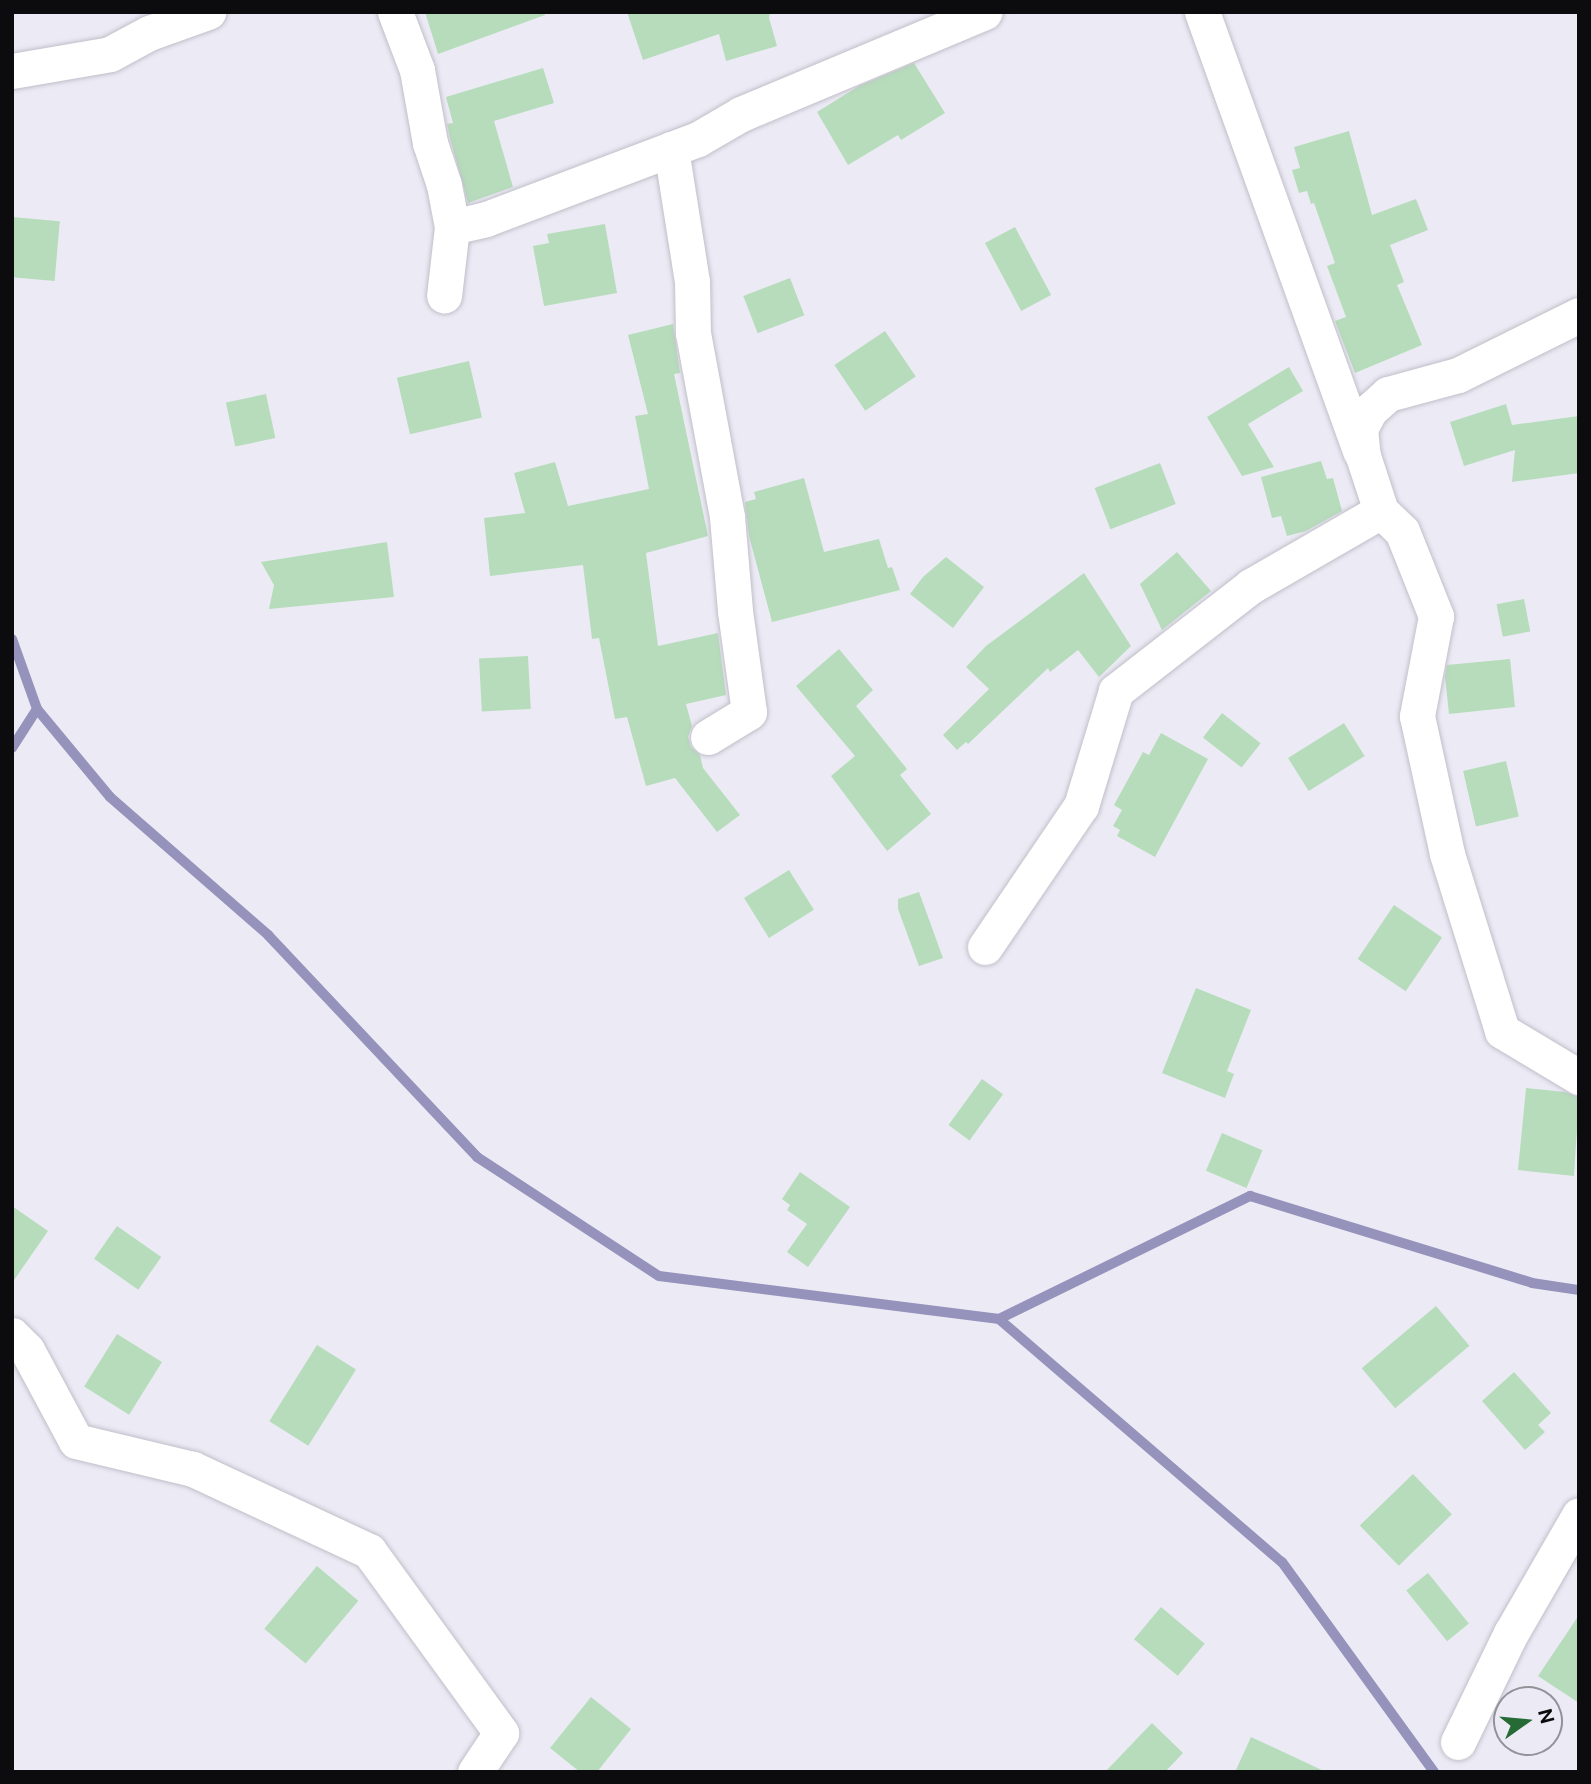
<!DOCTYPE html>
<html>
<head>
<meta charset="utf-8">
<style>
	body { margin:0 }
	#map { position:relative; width:1591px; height:1784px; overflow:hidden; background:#ecebf5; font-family:"Public Sans",sans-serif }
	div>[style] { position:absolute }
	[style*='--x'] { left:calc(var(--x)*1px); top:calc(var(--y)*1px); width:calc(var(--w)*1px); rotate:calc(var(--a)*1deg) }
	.stream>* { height:10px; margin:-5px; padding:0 5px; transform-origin:5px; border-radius:5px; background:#9592bc }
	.building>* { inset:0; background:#b6dcbb; transform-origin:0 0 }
	.roads { filter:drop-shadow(0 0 2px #c0bfc9) drop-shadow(0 0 2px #c0bfc9) }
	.minor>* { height:35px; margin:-17.5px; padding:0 17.5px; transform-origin:17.5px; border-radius:17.5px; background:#fff }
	span { translate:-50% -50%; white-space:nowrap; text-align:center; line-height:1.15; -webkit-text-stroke:5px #ecebf5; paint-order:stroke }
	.frame { position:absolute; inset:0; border:14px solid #0c0c0f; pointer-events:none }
	.north { position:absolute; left:1493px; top:1686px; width:70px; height:70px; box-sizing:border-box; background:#ecebf5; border:2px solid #929299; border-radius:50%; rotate:75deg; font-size:19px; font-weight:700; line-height:28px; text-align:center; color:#0c0c0f }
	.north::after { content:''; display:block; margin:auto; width:24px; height:32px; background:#266b36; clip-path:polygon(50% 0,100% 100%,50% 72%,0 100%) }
</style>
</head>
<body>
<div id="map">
	<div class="stream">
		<i style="--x:12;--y:639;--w:74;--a:70.3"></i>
		<i style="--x:37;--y:709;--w:46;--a:122.7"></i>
		<i style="--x:37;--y:709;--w:114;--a:50.3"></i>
		<i style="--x:110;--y:797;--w:210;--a:41.1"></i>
		<i style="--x:268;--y:935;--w:305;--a:46.7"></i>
		<i style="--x:477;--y:1157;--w:217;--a:33.2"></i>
		<i style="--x:659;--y:1276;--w:343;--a:7.2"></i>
		<i style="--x:999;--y:1319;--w:373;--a:40.7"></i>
		<i style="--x:1282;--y:1562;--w:259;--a:54.1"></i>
		<i style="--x:999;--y:1319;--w:280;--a:-26.1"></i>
		<i style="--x:1250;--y:1196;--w:295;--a:17.1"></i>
		<i style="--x:1532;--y:1283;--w:48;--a:8.5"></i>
	</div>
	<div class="building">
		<i style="clip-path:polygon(425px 12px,544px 12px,545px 15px,438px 54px)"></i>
		<i style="clip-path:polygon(627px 12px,770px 12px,769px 18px,777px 46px,726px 61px,719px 34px,643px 60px)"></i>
		<i style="clip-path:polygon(914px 63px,945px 113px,901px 140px,898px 135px,848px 165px,817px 112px,859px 86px)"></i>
		<i style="clip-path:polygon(543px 68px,554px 103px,494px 121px,513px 187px,468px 203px,450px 138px,447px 124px,453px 123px,446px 97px)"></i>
		<i style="clip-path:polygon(1349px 131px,1372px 215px,1416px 199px,1428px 230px,1390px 245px,1404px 282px,1397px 285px,1422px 345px,1355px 373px,1335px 321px,1346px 317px,1327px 266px,1335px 263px,1314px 203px,1311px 204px,1307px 191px,1299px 193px,1292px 170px,1300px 168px,1294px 147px)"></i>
		<i style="left:12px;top:217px;width:48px;height:60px;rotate:5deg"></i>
		<i style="clip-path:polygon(605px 224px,617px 293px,544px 306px,533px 246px,549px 243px,547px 234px)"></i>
		<i style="left:1015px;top:227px;width:77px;height:34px;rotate:62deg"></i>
		<i style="left:790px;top:278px;width:40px;height:50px;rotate:69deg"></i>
		<i style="clip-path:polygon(673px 324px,680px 373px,674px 374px,708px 536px,646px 553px,658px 646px,718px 633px,726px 695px,686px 704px,692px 726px,688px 737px,691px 747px,700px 755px,703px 768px,740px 815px,717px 832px,675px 778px,646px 786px,627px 717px,615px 719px,599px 638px,592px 639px,583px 565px,490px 576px,484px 518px,525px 513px,514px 473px,555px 462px,568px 506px,649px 489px,635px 416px,648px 414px,628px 335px)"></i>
		<i style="left:885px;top:331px;width:55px;height:61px;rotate:56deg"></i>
		<i style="left:469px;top:361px;width:58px;height:74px;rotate:77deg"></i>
		<i style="clip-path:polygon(1289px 367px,1303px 391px,1248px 424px,1274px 467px,1242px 476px,1207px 417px)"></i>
		<i style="left:266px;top:394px;width:45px;height:41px;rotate:78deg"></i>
		<i style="clip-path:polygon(1506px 404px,1512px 425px,1579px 416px,1579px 473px,1512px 482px,1515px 450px,1464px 466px,1450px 422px)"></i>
		<i style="clip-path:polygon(1321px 461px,1327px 479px,1333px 478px,1342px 511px,1306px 531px,1287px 536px,1281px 516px,1272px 518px,1261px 477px)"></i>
		<i style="left:1160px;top:463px;width:44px;height:70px;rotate:69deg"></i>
		<i style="clip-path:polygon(804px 478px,824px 552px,879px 539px,888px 568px,892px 567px,900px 590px,772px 622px,749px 536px,745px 502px,756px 499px,754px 492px)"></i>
		<i style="clip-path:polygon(387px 542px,394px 597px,269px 609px,274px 585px,261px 562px)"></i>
		<i style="clip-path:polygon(1177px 552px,1211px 591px,1162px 630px,1140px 584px)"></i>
		<i style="clip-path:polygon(946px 557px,984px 587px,953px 628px,910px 594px,923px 577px)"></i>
		<i style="clip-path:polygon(1084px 573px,1131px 646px,1099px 677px,1078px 650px,1050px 672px,1048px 668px,968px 744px,966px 742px,957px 750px,943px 735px,989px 689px,966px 667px,986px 646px)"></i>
		<i style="left:1524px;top:599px;width:33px;height:28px;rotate:79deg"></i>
		<i style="clip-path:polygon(839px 649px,873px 690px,856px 706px,907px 769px,900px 775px,931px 814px,887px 851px,831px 776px,855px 756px,796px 686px)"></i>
		<i style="left:528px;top:656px;width:53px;height:49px;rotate:87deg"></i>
		<i style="clip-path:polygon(1510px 659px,1515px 707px,1449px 714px,1445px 677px,1447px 665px)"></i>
		<i style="left:1222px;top:713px;width:49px;height:31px;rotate:38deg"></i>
		<i style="left:1344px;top:723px;width:39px;height:66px;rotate:58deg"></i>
		<i style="clip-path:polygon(1161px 733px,1208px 759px,1155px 857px,1117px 836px,1120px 830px,1113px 826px,1122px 810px,1114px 805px,1143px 752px,1149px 755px)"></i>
		<i style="left:1506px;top:761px;width:57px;height:44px;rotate:77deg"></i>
		<i style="left:789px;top:870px;width:47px;height:53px;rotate:58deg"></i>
		<i style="clip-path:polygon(919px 892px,943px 958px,919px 966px,898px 909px,898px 899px)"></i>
		<i style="left:1394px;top:905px;width:58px;height:65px;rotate:34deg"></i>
		<i style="clip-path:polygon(1196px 988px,1251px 1010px,1227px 1071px,1234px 1074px,1225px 1098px,1162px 1073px)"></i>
		<i style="left:982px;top:1079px;width:26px;height:57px;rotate:36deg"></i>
		<i style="clip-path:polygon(1526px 1088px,1565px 1092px,1579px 1097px,1574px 1176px,1518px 1170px)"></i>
		<i style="left:1222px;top:1133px;width:44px;height:41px;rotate:23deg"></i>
		<i style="clip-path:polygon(800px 1172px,850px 1207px,808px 1267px,787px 1252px,807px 1224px,787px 1210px,790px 1205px,782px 1199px)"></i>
		<i style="clip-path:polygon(12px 1206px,48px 1231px,12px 1283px)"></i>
		<i style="left:117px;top:1226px;width:54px;height:40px;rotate:35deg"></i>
		<i style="left:1436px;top:1306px;width:52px;height:97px;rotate:50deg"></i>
		<i style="left:117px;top:1334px;width:53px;height:62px;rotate:32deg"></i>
		<i style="left:317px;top:1345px;width:46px;height:90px;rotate:32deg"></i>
		<i style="clip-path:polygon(1514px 1372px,1551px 1413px,1538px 1425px,1545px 1432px,1525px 1450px,1482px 1401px)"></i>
		<i style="left:1413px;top:1474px;width:56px;height:74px;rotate:46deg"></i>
		<i style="left:317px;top:1566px;width:54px;height:82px;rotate:40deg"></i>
		<i style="left:1428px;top:1573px;width:65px;height:28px;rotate:51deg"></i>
		<i style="left:1161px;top:1607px;width:57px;height:42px;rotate:40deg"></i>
		<i style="clip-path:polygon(1579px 1615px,1579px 1703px,1538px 1676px)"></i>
		<i style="clip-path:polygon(591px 1697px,631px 1729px,597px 1772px,580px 1772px,550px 1748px)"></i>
		<i style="clip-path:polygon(1152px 1723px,1183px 1753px,1165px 1772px,1105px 1772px)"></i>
		<i style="clip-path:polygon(1251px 1737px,1326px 1772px,1235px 1772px)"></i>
	</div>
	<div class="roads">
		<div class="minor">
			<i style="--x:395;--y:12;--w:62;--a:69.2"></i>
			<i style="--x:417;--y:70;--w:74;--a:79.9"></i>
			<i style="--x:430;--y:143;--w:44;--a:71.6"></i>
			<i style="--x:444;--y:185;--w:43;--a:79.2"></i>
			<i style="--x:452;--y:227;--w:69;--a:96.6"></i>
			<i style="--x:1202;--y:12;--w:466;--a:70.2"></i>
			<i style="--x:12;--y:71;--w:99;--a:-9.8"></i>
			<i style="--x:110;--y:54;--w:44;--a:-28.3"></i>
			<i style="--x:149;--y:33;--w:63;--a:-19.6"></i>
			<i style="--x:671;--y:149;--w:135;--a:81"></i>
			<i style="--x:692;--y:282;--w:51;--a:88.9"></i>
			<i style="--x:693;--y:333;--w:187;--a:79.5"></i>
			<i style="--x:727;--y:517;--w:94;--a:85.1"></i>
			<i style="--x:735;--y:611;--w:102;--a:82.1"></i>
			<i style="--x:749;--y:712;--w:48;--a:148.6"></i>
			<i style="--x:452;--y:227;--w:35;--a:-13"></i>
			<i style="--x:486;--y:219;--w:227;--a:-20.7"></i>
			<i style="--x:698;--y:139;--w:50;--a:-30.2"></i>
			<i style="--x:741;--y:114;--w:264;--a:-22.7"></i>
			<i style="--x:1579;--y:315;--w:135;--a:153.6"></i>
			<i style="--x:1458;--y:375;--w:73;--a:164.8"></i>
			<i style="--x:1388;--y:394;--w:24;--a:138"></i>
			<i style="--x:1370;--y:410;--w:21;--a:118"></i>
			<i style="--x:1360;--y:429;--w:27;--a:84"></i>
			<i style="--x:1363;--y:456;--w:58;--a:71.9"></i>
			<i style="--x:1381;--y:511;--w:29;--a:44"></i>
			<i style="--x:1402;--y:531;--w:92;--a:68.2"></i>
			<i style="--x:1436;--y:616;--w:102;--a:100.8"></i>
			<i style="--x:1417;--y:716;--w:141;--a:77.7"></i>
			<i style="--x:1447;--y:854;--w:185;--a:72.7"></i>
			<i style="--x:1502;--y:1031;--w:90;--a:30.9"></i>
			<i style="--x:985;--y:947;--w:171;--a:-55.8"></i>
			<i style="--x:1081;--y:806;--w:120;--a:-73.1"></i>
			<i style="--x:1116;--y:691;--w:171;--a:-37.9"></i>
			<i style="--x:1251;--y:586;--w:150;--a:-30"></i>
			<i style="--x:12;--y:1335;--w:21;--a:45"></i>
			<i style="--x:27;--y:1350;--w:103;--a:61.7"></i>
			<i style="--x:76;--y:1441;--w:120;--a:13.5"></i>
			<i style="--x:193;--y:1469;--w:194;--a:25"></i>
			<i style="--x:369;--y:1551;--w:225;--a:54"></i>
			<i style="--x:501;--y:1733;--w:47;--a:123.7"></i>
			<i style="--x:1458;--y:1742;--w:121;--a:-64.1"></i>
			<i style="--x:1511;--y:1633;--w:136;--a:-60"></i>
		</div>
	</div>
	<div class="frame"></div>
	<div class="north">N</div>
</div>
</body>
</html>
